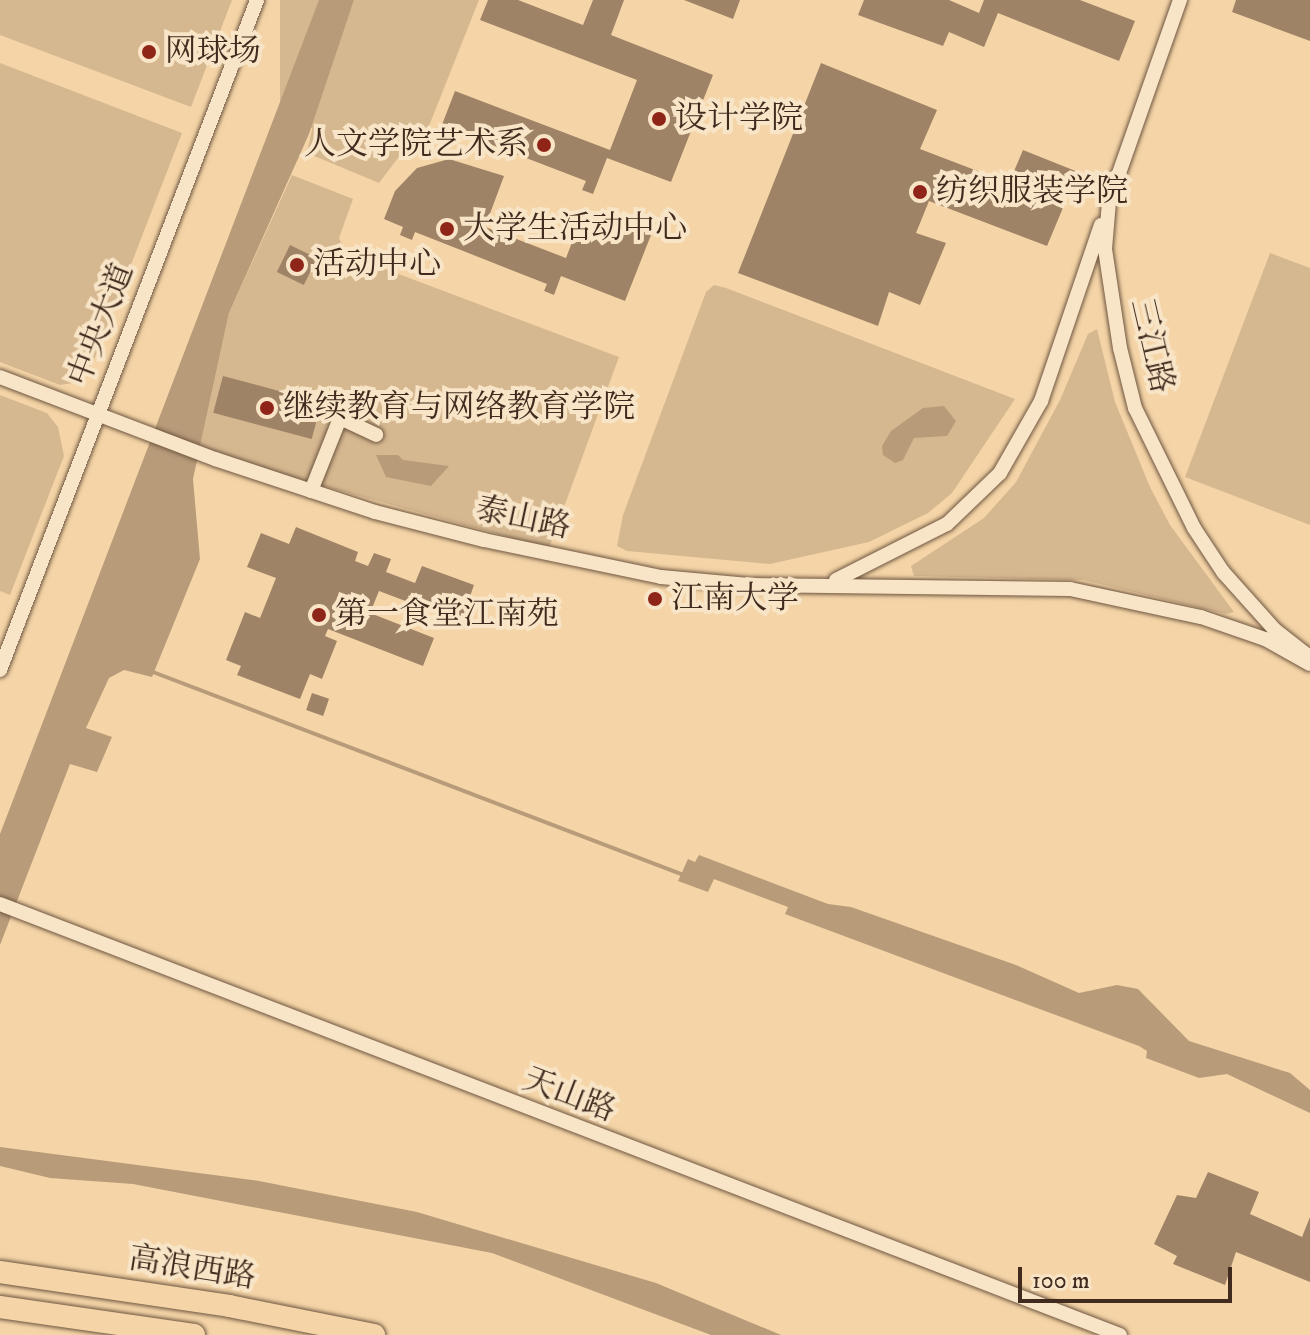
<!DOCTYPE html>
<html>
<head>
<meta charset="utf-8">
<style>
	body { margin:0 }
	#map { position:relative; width:1310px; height:1335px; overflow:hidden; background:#f5d5a7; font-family:"IM FELL DW Pica","Noto Serif SC",serif }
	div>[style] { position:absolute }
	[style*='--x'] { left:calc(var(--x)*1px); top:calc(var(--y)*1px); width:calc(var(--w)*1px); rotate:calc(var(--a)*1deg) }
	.green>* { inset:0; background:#d6b890; transform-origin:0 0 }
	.water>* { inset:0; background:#b89b79 }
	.stream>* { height:4px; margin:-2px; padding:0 2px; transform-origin:2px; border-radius:2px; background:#b89b79 }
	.building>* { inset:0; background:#9f8366; transform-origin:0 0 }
	.roads { filter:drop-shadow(0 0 2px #6e5641) drop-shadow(0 0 2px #6e5641) }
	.minor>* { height:14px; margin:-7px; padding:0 7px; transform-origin:7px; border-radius:7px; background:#f8e4c6 }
	.primary>* { height:22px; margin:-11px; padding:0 11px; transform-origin:11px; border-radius:11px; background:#f5d5a7 }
	.dots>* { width:22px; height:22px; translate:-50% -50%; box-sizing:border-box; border:4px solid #f8e4c6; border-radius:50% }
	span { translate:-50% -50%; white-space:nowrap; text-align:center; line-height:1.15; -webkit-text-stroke:8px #f8e4c6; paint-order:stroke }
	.poi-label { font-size:32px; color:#412b1f }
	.left { translate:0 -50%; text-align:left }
	.right { translate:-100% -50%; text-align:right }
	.street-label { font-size:32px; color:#412b1f }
	.scale { position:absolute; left:1018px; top:1267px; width:214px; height:36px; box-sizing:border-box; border:4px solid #412b1f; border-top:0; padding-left:10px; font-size:24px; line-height:28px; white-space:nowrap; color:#412b1f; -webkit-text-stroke:6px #f8e4c6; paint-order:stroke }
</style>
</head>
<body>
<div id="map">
	<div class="green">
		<i style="clip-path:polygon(0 0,232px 0,191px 107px,0 35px)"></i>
		<i style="left:280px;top:0;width:39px;height:128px"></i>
		<i style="clip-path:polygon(354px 0,479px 0,423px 141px,401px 154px,379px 183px,307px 153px,318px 101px)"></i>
		<i style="clip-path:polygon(0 63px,182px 133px,92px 365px,73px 383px,60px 385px,0 362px)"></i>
		<i style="clip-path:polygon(292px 175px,353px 199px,339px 238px,348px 255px,619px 357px,549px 548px,199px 452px,229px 313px)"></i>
		<i style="clip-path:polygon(1270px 253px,1310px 268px,1310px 525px,1185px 477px)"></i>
		<i style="clip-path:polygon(714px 285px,726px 288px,1015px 399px,952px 493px,928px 513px,869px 542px,770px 564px,627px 551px,617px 546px,623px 515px,706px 292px)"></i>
		<i style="clip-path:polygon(1097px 329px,1115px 402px,1150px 487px,1170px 525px,1234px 612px,1226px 614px,1083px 580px,914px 576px,911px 566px,984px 518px,1016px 482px,1060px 400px,1088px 334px)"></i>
		<i style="clip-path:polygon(0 395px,47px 413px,58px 427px,64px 456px,10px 595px,0 591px)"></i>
	</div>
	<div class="water">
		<i style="clip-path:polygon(319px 0,354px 0,309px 134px,229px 313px,193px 479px,200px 559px,152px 677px,124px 670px,109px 678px,86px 728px,112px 737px,97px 772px,70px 764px,0 945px,0 834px)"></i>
		<i style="clip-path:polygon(944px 406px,956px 421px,947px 436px,914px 438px,903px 460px,895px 463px,883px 455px,882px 446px,891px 431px,923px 408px)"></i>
		<i style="clip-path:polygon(376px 455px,398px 455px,403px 460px,449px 466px,431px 486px,386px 477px)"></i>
		<i style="clip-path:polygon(699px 855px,828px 904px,851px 907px,1016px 965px,1079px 993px,1117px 985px,1138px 989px,1189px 1041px,1290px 1073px,1310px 1090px,1310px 1113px,1227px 1074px,1199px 1078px,1146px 1058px,1147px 1051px,1139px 1046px,785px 914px,788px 907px,714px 879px,708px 892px,678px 881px,688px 859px,695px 862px)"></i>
		<i style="clip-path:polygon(0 1147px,259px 1181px,417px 1212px,656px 1283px,781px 1335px,711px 1335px,492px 1253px,133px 1184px,50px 1178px,0 1166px)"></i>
	</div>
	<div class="stream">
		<i style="--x:153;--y:672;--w:565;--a:20.94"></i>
	</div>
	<div class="building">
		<i style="clip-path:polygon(488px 0,518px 0,583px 25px,593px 0,624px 0,611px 35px,713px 75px,671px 182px,607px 158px,593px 194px,582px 190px,586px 181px,453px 130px,450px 140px,438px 135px,455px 91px,610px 150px,637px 80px,480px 20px)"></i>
		<i style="clip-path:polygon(684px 0,740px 0,733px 19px)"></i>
		<i style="clip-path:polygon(864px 0,949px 0,979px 13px,984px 0,1080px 0,1135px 21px,1119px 61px,998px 13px,984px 47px,949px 32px,943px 46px,858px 15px)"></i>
		<i style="clip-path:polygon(1236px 0,1310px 0,1310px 41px,1232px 12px)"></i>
		<i style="clip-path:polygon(821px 63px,937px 110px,920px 149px,1009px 183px,1023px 150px,1078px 172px,1047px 246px,929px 201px,916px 233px,946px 243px,920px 305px,889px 292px,878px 326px,738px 273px)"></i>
		<i style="clip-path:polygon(449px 159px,504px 176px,485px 227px,566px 258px,585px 209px,651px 235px,625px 301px,561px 276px,554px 295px,544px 291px,547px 284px,415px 232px,412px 240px,400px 235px,403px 227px,384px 219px,395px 191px,417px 168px)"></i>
		<i style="left:290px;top:245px;width:30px;height:30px;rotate:26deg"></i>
		<i style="left:223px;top:376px;width:102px;height:38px;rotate:15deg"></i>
		<i style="clip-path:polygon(296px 527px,358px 552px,355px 561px,368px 566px,374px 553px,391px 559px,386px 572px,415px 583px,422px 566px,474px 585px,461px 622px,379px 591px,370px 613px,434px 638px,423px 666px,328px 629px,325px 636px,337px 641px,322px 679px,310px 674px,300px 699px,237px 675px,241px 666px,226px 660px,245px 612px,260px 618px,276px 578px,247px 567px,261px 533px,289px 544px)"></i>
		<i style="left:312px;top:693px;width:18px;height:18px;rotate:19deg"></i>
		<i style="clip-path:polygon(1208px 1172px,1259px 1192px,1250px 1214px,1302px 1237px,1310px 1217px,1310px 1282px,1236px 1252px,1225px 1285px,1173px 1264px,1177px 1256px,1154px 1244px,1177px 1195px,1196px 1198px)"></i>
	</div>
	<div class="roads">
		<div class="minor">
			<i style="--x:1180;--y:0;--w:214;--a:109.4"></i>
			<i style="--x:1109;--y:202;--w:47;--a:94.9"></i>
			<i style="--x:1105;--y:249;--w:100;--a:81.4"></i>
			<i style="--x:1120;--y:348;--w:62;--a:76"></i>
			<i style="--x:1135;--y:408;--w:134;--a:63.8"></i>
			<i style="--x:1194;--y:528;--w:53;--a:56.6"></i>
			<i style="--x:1223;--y:572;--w:78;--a:48.1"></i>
			<i style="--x:1275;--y:630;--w:39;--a:38"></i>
			<i style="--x:0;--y:377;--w:230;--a:20.9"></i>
			<i style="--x:215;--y:459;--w:169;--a:18.3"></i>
			<i style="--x:375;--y:512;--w:113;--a:14.4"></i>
			<i style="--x:484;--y:540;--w:181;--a:11.8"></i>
			<i style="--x:661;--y:577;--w:88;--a:5.2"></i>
			<i style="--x:749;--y:585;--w:321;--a:0.7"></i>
			<i style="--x:1070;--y:589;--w:134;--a:12.1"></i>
			<i style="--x:1201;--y:617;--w:68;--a:19"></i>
			<i style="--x:1265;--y:639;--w:51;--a:29.1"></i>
			<i style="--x:311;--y:491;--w:79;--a:-68.3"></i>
			<i style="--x:340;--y:418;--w:40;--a:25"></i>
			<i style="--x:836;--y:580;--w:124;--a:-26.8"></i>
			<i style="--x:947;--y:524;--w:74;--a:-43.9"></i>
			<i style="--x:1000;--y:473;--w:83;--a:-60.3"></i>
			<i style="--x:1041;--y:401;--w:186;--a:-71.2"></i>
			<i style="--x:0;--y:670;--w:718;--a:-69.01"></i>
			<i style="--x:0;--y:904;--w:1200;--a:21.05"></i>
		</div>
		<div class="primary">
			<i style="--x:0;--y:1272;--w:232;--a:8.4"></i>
			<i style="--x:229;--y:1306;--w:148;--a:11.3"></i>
			<i style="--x:0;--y:1307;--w:196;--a:8.2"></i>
		</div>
	</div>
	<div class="dots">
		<i style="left:149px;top:52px;background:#8f2418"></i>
		<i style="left:659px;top:119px;background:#8f2418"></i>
		<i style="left:544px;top:145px;background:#8f2418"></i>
		<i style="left:920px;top:192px;background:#8f2418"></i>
		<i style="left:447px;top:229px;background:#8f2418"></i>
		<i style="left:297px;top:265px;background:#8f2418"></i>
		<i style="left:267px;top:408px;background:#8f2418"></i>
		<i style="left:655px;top:599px;background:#8f2418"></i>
		<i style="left:319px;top:615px;background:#8f2418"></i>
	</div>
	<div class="poi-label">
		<span class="left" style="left:165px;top:52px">网球场</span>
		<span class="left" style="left:675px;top:119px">设计学院</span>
		<span class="right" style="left:528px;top:145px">人文学院艺术系</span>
		<span class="left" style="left:936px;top:192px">纺织服装学院</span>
		<span class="left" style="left:463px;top:229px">大学生活动中心</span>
		<span class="left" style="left:313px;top:265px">活动中心</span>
		<span class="left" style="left:283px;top:408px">继续教育与网络教育学院</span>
		<span class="left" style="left:671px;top:599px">江南大学</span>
		<span class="left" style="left:335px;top:615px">第一食堂江南苑</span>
	</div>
	<div class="street-label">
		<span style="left:102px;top:325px;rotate:-69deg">中央大道</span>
		<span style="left:1151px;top:346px;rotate:77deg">三江路</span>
		<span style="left:523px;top:519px;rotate:12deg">泰山路</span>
		<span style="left:569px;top:1096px;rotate:21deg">天山路</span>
		<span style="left:192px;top:1269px;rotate:9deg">高浪西路</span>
	</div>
	<div class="scale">100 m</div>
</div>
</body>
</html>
